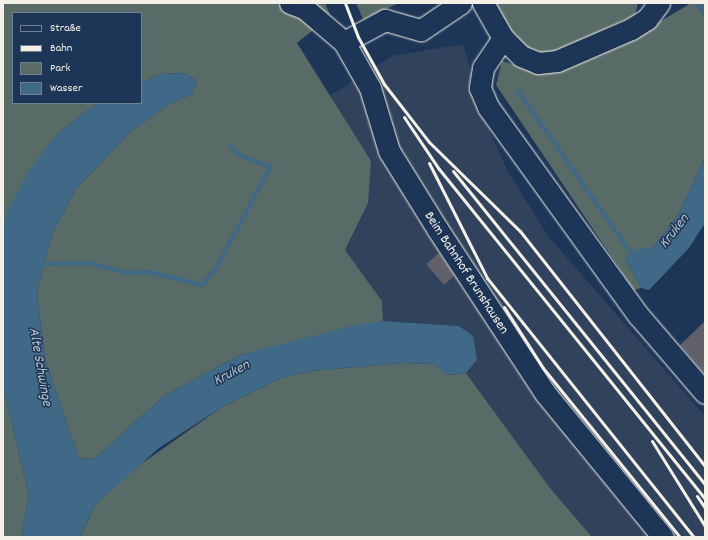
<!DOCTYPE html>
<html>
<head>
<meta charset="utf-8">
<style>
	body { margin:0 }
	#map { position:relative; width:708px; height:540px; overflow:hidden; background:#1d3557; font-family:Dekko,sans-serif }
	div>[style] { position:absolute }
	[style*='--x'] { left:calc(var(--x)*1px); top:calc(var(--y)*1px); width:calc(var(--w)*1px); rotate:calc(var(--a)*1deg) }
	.built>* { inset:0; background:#31425c }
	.green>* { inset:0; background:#586b67 }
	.water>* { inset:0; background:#3f6986 }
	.stream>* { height:4px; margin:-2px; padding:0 2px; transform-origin:2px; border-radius:2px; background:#3f6986 }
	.building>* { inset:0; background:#5f6069 }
	.roads { filter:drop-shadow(0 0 1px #f4f1e8) drop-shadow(0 0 1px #f4f1e8) }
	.minor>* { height:21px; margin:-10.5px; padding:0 10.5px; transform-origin:10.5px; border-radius:10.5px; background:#1d3557 }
	.rail>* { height:3px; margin:-1.5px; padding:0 1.5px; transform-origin:1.5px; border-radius:1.5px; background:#f4f1e8 }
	span { translate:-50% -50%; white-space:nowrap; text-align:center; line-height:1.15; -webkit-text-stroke:3px #1d3557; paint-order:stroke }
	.street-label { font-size:14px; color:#f4f1e8 }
	.water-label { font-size:15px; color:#b5c1c6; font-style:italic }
	.frame { position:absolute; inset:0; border:4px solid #f4f1e8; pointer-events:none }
	.legend { position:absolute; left:12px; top:12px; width:130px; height:92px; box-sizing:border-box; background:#1d3557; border:1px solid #738091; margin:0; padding:5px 7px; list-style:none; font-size:12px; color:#f4f1e8 }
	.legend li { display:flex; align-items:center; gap:8px; height:20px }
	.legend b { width:20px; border:1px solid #738091 }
</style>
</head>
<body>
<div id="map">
	<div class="built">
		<i style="clip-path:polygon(463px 44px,484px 118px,508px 172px,549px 237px,705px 416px,705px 537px,592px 537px,550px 488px,466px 373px,477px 360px,459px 326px,383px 321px,382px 301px,345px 250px,368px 203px,328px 97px,392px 56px)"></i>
	</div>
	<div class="green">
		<i style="clip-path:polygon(3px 3px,273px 3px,296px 11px,317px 27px,297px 43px,371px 161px,368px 203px,345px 250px,382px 301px,383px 321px,240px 355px,165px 395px,94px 459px,79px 458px,45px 360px,37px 291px,52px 234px,75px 190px,132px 130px,171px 103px,192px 94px,197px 81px,184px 73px,161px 74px,141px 83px,141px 13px,13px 13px,13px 103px,97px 103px,57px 134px,3px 231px)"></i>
		<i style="clip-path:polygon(312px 3px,325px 3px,330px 15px)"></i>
		<i style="clip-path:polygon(356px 3px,399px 3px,363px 19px)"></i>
		<i style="clip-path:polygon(491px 3px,638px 3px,635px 15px,552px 54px,535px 54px,517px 44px)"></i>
		<i style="clip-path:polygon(691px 3px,695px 3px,705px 18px,705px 158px,678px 215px,652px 248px,637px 250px,625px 258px,641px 288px,634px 290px,496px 85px,502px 61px,546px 73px,661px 21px)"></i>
		<i style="clip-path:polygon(401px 363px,434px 364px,447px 375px,466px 373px,550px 488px,592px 537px,80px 537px,95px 505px,134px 469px,222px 407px,281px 378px,311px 371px)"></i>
		<i style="clip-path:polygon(3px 386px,29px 496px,21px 537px,3px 537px)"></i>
	</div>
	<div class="water">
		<i style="clip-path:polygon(695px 3px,705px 3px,705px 18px)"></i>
		<i style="clip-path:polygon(184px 73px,197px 81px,192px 94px,171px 103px,132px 130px,75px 190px,52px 234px,37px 291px,45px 360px,79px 458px,94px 459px,165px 395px,240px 355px,355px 325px,383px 321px,459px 326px,473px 336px,477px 360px,466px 373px,446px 375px,434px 364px,401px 363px,311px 371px,281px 378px,222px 407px,159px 448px,95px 505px,80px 537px,21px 537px,29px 496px,3px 386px,3px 231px,7px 212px,28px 171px,57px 134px,97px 103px,141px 103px,141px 83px,161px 74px)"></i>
		<i style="clip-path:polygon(705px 158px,705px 223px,689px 248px,649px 290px,641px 288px,625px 258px,637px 249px,652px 248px,678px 215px)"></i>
	</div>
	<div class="stream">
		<i style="--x:518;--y:91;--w:203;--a:55.1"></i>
		<i style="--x:41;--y:264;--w:48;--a:-1.2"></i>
		<i style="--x:89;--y:263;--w:38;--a:15"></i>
		<i style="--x:126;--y:273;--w:24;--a:-2"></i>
		<i style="--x:150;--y:272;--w:54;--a:14"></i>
		<i style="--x:202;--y:285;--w:23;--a:-50"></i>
		<i style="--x:217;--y:267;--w:113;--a:-62.1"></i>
		<i style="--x:270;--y:167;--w:33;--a:-159"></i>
		<i style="--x:239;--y:155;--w:12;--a:-132"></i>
	</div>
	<div class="building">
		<i style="clip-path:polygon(439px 253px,454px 276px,444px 285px,426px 264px)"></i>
		<i style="clip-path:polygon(705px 321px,705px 375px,680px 345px)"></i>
	</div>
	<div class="roads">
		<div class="minor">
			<i style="--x:290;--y:3;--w:15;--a:20"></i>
			<i style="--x:304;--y:8;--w:52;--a:40.4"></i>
			<i style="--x:344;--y:42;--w:53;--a:60.5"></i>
			<i style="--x:370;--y:88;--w:66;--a:73.2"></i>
			<i style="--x:389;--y:151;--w:93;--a:58.2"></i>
			<i style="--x:438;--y:230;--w:195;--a:56.7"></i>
			<i style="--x:545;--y:393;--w:186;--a:50.7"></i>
			<i style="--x:483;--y:3;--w:40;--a:60.3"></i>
			<i style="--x:503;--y:38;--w:25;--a:45"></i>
			<i style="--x:521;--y:56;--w:18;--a:22"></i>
			<i style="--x:538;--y:63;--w:19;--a:-6"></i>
			<i style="--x:557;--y:61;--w:81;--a:-23.4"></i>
			<i style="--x:631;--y:29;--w:19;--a:-32"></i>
			<i style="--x:647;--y:19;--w:20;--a:-53"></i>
			<i style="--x:503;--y:38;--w:36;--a:124"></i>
			<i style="--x:483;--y:68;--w:20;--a:99"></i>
			<i style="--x:480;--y:88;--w:21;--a:67"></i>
			<i style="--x:488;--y:107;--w:258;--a:54.2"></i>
			<i style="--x:639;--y:316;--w:101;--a:49.4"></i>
			<i style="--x:344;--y:42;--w:47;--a:-28.2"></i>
			<i style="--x:385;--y:20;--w:37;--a:16"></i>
			<i style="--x:421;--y:30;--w:48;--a:-34"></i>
		</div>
	</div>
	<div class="rail">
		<i style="--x:345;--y:3;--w:36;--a:69"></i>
		<i style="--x:358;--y:37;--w:54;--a:61"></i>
		<i style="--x:384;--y:84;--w:73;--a:52.2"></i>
		<i style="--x:429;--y:142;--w:127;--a:44.4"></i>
		<i style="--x:520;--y:231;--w:299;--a:51.8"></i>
		<i style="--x:404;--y:117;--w:63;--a:56.1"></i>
		<i style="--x:439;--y:169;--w:424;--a:51.1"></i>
		<i style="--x:429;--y:163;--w:129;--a:63.2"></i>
		<i style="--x:487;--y:278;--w:332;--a:51.4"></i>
		<i style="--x:453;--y:171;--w:402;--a:51.2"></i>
		<i style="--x:504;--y:307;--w:72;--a:57.4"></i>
		<i style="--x:543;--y:368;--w:218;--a:51"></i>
		<i style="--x:652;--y:441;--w:100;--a:58.1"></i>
		<i style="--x:697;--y:496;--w:14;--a:56"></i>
	</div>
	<div class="street-label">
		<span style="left:466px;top:273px;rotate:57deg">Beim Bahnhof Brunshausen</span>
	</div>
	<div class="water-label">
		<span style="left:675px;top:232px;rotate:-52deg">Kruken</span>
		<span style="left:39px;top:367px;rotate:80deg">Alte Schwinge</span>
		<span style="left:232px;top:374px;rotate:-28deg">Kruken</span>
	</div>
	<div class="frame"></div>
	<ul class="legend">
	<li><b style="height:5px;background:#1d3557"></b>Straße</li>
	<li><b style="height:5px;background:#f4f1e8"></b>Bahn</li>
	<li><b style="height:11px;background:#586b67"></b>Park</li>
	<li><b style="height:11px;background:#3f6986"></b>Wasser</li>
	</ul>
</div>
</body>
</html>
